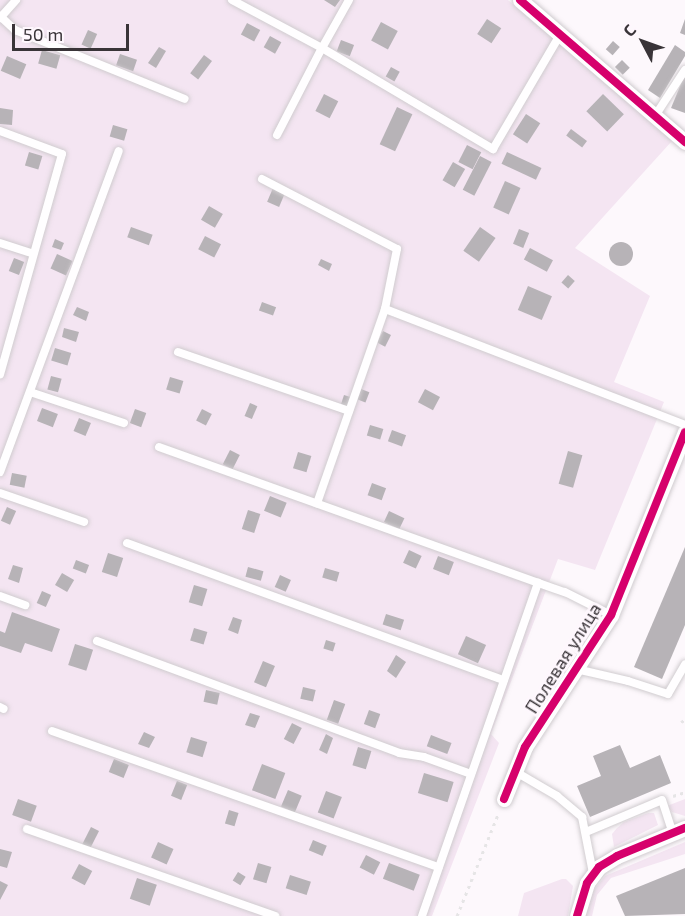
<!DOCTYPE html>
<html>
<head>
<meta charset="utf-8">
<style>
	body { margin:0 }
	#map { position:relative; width:685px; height:916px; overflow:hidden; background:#fdf8fc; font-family:"Exo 2",sans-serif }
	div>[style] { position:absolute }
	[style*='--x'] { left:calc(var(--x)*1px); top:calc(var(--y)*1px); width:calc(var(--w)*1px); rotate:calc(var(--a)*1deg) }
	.green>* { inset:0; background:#f4e5f2 }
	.building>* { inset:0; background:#b7b3b7; transform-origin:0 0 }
	.round { border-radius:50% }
	.path>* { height:3px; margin-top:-1.5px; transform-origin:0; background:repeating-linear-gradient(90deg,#e6e5e6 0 3px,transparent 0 7.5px) }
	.roads { filter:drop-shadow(0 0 2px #d0cccf) drop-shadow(0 0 2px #d0cccf) }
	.lane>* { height:8px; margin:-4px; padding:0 4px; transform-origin:4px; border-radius:4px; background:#fffeff }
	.street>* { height:15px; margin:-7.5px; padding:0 7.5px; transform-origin:7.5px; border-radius:7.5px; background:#fffeff }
	.cycleway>* { height:8px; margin:-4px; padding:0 4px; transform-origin:4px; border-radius:4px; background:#d6006c }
	span { translate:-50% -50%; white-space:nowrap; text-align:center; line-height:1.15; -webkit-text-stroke:6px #fef7fd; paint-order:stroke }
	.street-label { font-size:18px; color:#393438 }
	.north { position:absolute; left:613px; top:12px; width:60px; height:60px; -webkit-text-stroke:4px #fef7fd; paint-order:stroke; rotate:311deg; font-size:16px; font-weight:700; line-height:24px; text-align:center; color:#393438 }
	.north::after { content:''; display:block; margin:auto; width:21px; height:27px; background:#393438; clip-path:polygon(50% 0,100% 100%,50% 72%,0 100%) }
	.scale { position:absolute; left:12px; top:24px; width:117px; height:27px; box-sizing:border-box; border:3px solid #393438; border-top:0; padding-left:8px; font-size:18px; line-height:21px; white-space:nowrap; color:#393438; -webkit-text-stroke:4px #fef7fd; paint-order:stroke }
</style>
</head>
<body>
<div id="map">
	<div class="green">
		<i style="clip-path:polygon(0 0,508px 0,672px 141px,575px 248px,650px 296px,614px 382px,664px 402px,595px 570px,558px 559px,491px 734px,499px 743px,432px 916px,0 916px)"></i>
		<i style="clip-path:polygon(685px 799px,685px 816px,672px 812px,667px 806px)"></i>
		<i style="clip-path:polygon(648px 813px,654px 813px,658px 825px,614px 847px,612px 834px,617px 828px,624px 822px)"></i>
		<i style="clip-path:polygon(685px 842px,685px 854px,611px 878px,597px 895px,592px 916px,584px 916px,594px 890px,605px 876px)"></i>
		<i style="clip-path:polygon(562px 879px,566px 879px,573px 886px,568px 916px,518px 916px,524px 893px)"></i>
	</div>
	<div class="building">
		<i style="clip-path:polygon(324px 0,340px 0,335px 7px)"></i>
		<i style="left:487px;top:19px;width:17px;height:18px;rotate:33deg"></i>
		<i style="clip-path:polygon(685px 19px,685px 35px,680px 33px)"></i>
		<i style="left:381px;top:22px;width:19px;height:21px;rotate:28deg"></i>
		<i style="left:247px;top:23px;width:15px;height:13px;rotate:28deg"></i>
		<i style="left:88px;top:30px;width:10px;height:16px;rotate:24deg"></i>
		<i style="left:270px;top:36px;width:13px;height:13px;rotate:29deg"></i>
		<i style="left:341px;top:40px;width:14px;height:12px;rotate:21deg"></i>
		<i style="left:613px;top:41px;width:9px;height:11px;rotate:41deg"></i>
		<i style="clip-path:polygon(675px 45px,685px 52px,685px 56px,660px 98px,648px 90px)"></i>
		<i style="clip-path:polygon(159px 47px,166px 51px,156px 68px,148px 63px)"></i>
		<i style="left:42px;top:50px;width:19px;height:14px;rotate:16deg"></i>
		<i style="left:120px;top:54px;width:18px;height:12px;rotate:19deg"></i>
		<i style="left:204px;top:55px;width:10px;height:23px;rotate:37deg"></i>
		<i style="left:7px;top:56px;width:21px;height:16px;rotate:23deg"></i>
		<i style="left:622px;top:60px;width:11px;height:10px;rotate:45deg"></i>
		<i style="left:391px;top:67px;width:10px;height:11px;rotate:29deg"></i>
		<i style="clip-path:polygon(685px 74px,685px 113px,671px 108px)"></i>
		<i style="left:324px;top:94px;width:16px;height:19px;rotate:27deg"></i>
		<i style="left:603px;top:94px;width:29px;height:24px;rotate:44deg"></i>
		<i style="left:397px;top:107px;width:17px;height:41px;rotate:25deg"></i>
		<i style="clip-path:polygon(0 108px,13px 110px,12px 125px,0 124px)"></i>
		<i style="left:526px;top:114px;width:17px;height:24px;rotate:33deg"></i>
		<i style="left:113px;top:125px;width:15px;height:12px;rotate:16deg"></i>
		<i style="left:571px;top:129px;width:20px;height:8px;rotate:37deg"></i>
		<i style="left:467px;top:145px;width:16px;height:19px;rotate:27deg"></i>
		<i style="left:29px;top:152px;width:14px;height:14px;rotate:17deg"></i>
		<i style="left:507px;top:152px;width:38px;height:13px;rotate:25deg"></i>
		<i style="left:480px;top:156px;width:13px;height:38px;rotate:27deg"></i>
		<i style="left:453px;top:162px;width:14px;height:21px;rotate:30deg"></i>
		<i style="left:505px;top:181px;width:17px;height:29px;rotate:24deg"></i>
		<i style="left:273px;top:188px;width:13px;height:15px;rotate:23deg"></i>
		<i style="left:209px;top:206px;width:16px;height:16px;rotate:30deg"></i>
		<i style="left:131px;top:227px;width:23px;height:11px;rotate:20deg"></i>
		<i style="left:480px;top:227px;width:19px;height:29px;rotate:35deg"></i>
		<i style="left:519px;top:229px;width:11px;height:16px;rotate:22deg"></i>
		<i style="left:205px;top:236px;width:18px;height:15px;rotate:27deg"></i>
		<i style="clip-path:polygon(55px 239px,64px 243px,61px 250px,52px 247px)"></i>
		<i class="round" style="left:609px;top:242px;width:24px;height:24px"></i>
		<i style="left:530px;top:248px;width:26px;height:13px;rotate:28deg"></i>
		<i style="left:57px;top:254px;width:17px;height:16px;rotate:24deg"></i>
		<i style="left:14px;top:258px;width:11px;height:14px;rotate:22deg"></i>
		<i style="clip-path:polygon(321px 259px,332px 264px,329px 271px,318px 265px)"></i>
		<i style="left:568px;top:275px;width:9px;height:10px;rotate:41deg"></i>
		<i style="left:528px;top:286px;width:26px;height:26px;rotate:23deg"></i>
		<i style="left:262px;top:302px;width:15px;height:9px;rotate:20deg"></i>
		<i style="clip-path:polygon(77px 307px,89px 312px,86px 321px,73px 315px)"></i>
		<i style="clip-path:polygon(64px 328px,79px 332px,76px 342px,62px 337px)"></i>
		<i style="left:383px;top:331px;width:9px;height:13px;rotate:27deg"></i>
		<i style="left:55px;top:348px;width:17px;height:13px;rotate:17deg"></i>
		<i style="left:51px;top:376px;width:11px;height:14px;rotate:15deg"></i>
		<i style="left:170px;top:377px;width:14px;height:13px;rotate:17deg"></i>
		<i style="left:361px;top:389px;width:9px;height:11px;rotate:21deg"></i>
		<i style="left:425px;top:389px;width:17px;height:15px;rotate:28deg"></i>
		<i style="left:344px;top:395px;width:9px;height:11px;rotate:18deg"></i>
		<i style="left:250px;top:403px;width:8px;height:14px;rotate:23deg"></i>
		<i style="left:42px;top:408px;width:17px;height:14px;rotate:21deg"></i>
		<i style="left:135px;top:409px;width:12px;height:15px;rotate:20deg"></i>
		<i style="left:202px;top:409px;width:11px;height:13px;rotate:27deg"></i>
		<i style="left:79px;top:418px;width:13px;height:14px;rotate:23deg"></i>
		<i style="left:370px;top:425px;width:14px;height:11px;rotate:17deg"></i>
		<i style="left:392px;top:430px;width:15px;height:12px;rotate:20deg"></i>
		<i style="left:230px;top:450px;width:11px;height:16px;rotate:27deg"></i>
		<i style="left:568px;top:451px;width:15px;height:34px;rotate:16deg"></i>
		<i style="left:298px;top:452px;width:14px;height:17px;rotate:17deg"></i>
		<i style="left:12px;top:473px;width:15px;height:12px;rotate:11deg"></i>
		<i style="left:372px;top:483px;width:15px;height:13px;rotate:20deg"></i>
		<i style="left:270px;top:496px;width:18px;height:16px;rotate:22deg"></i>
		<i style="left:7px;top:507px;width:10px;height:15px;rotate:24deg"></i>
		<i style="left:248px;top:510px;width:13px;height:20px;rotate:18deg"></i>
		<i style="left:389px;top:511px;width:17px;height:12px;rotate:25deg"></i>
		<i style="clip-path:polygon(685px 547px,685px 625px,662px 679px,634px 667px)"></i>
		<i style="left:409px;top:550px;width:14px;height:14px;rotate:25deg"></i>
		<i style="left:108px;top:553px;width:16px;height:20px;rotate:18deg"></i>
		<i style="left:438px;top:556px;width:17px;height:14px;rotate:21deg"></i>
		<i style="left:76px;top:560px;width:14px;height:9px;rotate:21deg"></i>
		<i style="clip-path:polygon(13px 565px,23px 568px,19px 583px,8px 579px)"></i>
		<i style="left:248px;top:567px;width:16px;height:10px;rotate:15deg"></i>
		<i style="left:325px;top:568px;width:15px;height:10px;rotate:16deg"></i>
		<i style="left:62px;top:573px;width:14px;height:14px;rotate:30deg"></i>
		<i style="left:280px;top:575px;width:12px;height:13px;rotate:24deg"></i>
		<i style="left:194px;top:585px;width:14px;height:18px;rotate:17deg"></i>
		<i style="left:42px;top:591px;width:10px;height:13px;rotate:24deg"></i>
		<i style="clip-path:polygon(12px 612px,60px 629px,52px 652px,25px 643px,21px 653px,0 646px,0 631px,5px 633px)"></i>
		<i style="left:386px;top:614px;width:19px;height:11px;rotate:18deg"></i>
		<i style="clip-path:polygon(233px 617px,242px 620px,238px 634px,228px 630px)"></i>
		<i style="left:194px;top:628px;width:14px;height:13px;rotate:17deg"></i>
		<i style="left:466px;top:636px;width:22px;height:20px;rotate:24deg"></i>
		<i style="left:326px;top:640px;width:10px;height:9px;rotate:17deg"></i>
		<i style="left:75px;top:644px;width:19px;height:22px;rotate:18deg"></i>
		<i style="clip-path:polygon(396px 655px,406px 662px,396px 678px,387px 671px)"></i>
		<i style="left:263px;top:661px;width:13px;height:23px;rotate:23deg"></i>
		<i style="left:303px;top:687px;width:13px;height:12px;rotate:13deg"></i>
		<i style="left:206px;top:690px;width:14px;height:12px;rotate:12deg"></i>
		<i style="left:334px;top:700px;width:12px;height:21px;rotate:20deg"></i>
		<i style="left:369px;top:710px;width:12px;height:15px;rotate:20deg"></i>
		<i style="clip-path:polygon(250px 713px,260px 716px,255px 728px,245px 725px)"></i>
		<i style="left:292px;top:723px;width:11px;height:18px;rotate:27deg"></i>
		<i style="clip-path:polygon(144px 732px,155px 737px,149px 748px,138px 744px)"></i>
		<i style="clip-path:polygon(326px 734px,333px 738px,327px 754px,319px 750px)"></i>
		<i style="left:431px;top:735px;width:22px;height:12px;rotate:21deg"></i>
		<i style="left:191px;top:737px;width:17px;height:16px;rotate:17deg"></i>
		<i style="clip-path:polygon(620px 745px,630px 768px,660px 755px,671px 783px,590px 817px,577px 786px,601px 776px,593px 756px)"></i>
		<i style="left:358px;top:747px;width:14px;height:19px;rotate:17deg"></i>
		<i style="left:114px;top:759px;width:16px;height:14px;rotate:22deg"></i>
		<i style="left:262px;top:764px;width:25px;height:28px;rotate:21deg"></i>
		<i style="left:424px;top:773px;width:31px;height:21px;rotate:17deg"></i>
		<i style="left:177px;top:781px;width:11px;height:16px;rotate:22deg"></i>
		<i style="left:288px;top:790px;width:15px;height:18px;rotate:23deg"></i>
		<i style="left:326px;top:791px;width:17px;height:23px;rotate:21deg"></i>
		<i style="left:18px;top:799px;width:20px;height:17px;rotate:20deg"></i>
		<i style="left:229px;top:810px;width:10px;height:14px;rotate:17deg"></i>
		<i style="left:91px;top:827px;width:9px;height:21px;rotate:27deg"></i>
		<i style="left:313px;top:840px;width:15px;height:11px;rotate:23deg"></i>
		<i style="left:158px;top:842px;width:17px;height:17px;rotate:24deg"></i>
		<i style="clip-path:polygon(0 849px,12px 852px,7px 868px,0 866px)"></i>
		<i style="left:366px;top:855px;width:16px;height:14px;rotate:27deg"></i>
		<i style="left:258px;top:863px;width:14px;height:17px;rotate:17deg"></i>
		<i style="left:389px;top:863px;width:33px;height:17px;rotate:21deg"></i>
		<i style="left:79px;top:864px;width:15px;height:16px;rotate:28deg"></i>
		<i style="clip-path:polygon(685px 868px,685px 914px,625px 916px,616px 896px)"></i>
		<i style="left:238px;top:872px;width:9px;height:10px;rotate:32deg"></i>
		<i style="left:290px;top:875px;width:22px;height:14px;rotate:18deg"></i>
		<i style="left:137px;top:878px;width:21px;height:22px;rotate:19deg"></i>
		<i style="clip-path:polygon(0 881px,8px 885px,0 900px)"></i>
	</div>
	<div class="path">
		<i style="--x:681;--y:722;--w:4;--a:-27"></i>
		<i style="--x:673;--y:796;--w:13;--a:-18"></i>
		<i style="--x:457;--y:916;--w:112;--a:-68"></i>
	</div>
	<div class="roads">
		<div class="lane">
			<i style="--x:232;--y:0;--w:102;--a:28.1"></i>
			<i style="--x:322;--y:48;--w:55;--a:-60.6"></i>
			<i style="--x:0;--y:16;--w:21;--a:43"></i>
			<i style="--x:15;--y:30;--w:183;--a:22.1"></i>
			<i style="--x:0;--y:18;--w:24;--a:-48"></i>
			<i style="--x:655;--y:116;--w:55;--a:-56.9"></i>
			<i style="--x:0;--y:131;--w:66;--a:20.4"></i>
			<i style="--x:62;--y:154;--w:229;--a:105.7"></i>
			<i style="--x:277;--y:135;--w:98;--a:-62.7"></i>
			<i style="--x:322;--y:48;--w:199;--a:30.6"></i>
			<i style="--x:493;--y:149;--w:132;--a:-59.6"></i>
			<i style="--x:262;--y:179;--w:152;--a:27.4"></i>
			<i style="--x:397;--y:249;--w:61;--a:101.3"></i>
			<i style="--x:385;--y:309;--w:206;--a:109.3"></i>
			<i style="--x:0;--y:243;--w:35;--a:18"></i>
			<i style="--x:385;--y:309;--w:322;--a:21.1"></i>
			<i style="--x:178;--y:352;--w:181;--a:19"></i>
			<i style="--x:30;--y:392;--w:99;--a:18.3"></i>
			<i style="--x:159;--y:447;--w:431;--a:19.7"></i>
			<i style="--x:565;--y:592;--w:51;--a:26.6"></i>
			<i style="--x:0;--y:472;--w:342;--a:-69.7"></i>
			<i style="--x:0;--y:493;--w:89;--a:19"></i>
			<i style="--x:127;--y:543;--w:401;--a:20"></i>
			<i style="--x:0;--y:596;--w:27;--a:20"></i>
			<i style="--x:97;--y:641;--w:322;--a:20.3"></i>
			<i style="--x:399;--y:753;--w:25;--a:9"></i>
			<i style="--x:424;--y:757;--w:50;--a:19.9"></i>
			<i style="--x:576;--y:669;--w:53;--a:13"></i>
			<i style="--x:628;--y:681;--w:42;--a:18"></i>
			<i style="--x:668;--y:694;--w:34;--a:-60"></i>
			<i style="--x:0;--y:707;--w:4;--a:27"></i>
			<i style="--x:52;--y:731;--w:410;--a:19.4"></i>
			<i style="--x:516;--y:772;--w:48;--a:30.3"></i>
			<i style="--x:557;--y:796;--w:33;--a:40"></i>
			<i style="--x:582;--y:817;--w:57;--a:78.9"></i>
			<i style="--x:27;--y:829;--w:263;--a:19.3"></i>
			<i style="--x:586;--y:832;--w:82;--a:-22.8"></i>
			<i style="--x:662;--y:800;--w:35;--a:72"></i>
			<i style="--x:422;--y:916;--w:353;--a:-70.8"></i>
		</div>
		<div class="street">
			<i style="--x:520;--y:0;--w:218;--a:40.7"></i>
			<i style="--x:504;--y:799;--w:56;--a:-68"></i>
			<i style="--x:525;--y:747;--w:158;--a:-56.9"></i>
			<i style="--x:611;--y:615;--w:197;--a:-68"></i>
			<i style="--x:577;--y:916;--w:34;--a:-73"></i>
			<i style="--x:587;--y:883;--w:20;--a:-53"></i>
			<i style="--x:599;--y:867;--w:21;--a:-31"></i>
			<i style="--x:617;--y:856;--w:74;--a:-22.4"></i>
		</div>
	</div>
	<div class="cycleway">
		<i style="--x:520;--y:0;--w:218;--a:40.7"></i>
		<i style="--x:504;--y:799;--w:56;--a:-68"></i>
		<i style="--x:525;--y:747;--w:158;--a:-56.9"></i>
		<i style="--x:611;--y:615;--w:197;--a:-68"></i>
		<i style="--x:577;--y:916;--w:34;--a:-73"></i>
		<i style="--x:587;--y:883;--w:20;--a:-53"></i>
		<i style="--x:599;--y:867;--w:21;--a:-31"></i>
		<i style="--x:617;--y:856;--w:74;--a:-22.4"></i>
	</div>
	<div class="street-label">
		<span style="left:563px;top:658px;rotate:-58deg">Полевая улица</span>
	</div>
	<div class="north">С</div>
	<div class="scale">50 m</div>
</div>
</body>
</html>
